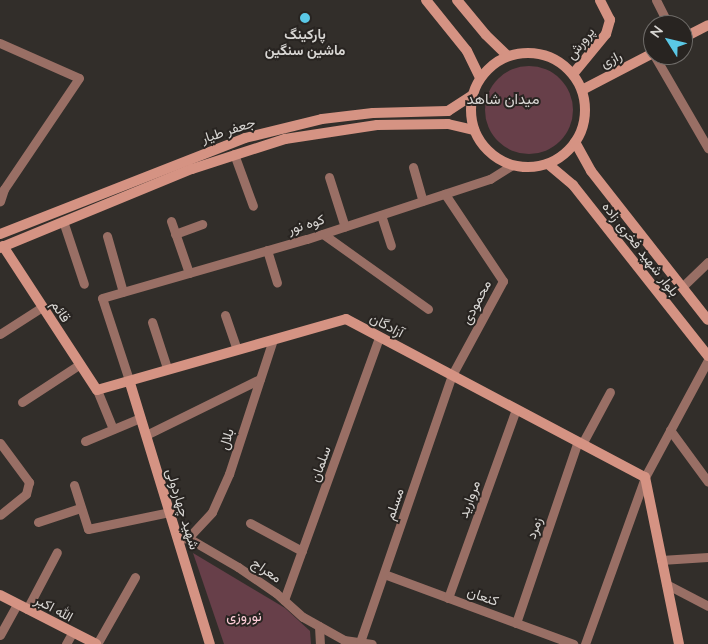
<!DOCTYPE html>
<html>
<head>
<meta charset="utf-8">
<style>
	body { margin:0 }
	#map { position:relative; width:708px; height:644px; overflow:hidden; background:#322e2a; font-family:Lato,Vazirmatn,sans-serif }
	div>[style] { position:absolute }
	[style*='--x'] { left:calc(var(--x)*1px); top:calc(var(--y)*1px); width:calc(var(--w)*1px); rotate:calc(var(--a)*1deg) }
	.green>* { inset:0; background:#673f49 }
	.round { border-radius:50% }
	.street>* { height:9px; margin:-4.5px; padding:0 4.5px; transform-origin:4.5px; border-radius:4.5px; background:#996f65 }
	.secondary>* { height:10px; margin:-5px; padding:0 5px; transform-origin:5px; border-radius:5px; background:#d59383 }
	.secondary>.ring { margin:-5px; padding:0; box-sizing:content-box; background:none; border:10px solid #d59383; border-radius:50% }
	.dots>* { width:14px; height:14px; translate:-50% -50%; box-sizing:border-box; border:2px solid #282421; border-radius:50% }
	span { translate:-50% -50%; white-space:nowrap; text-align:center; line-height:1.15; -webkit-text-stroke:4px #282421; paint-order:stroke }
	.poi-label { font-size:14px; color:#d8d6d3; font-weight:700 }
	.street-label { font-size:14px; color:#d8d6d3 }
	.park-label { font-size:14px; color:#feced9 }
	.neighbourhood-label { font-size:15px; color:#d8d6d3 }
	.north { position:absolute; left:643px; top:15px; width:50px; height:50px; box-sizing:border-box; background:#282421; border:1px solid #6e6b68; border-radius:50%; rotate:306deg; font-size:14px; font-weight:700; line-height:20px; text-align:center; color:#d8d6d3 }
	.north::after { content:''; display:block; margin:auto; width:18px; height:22px; background:#5ac8e6; clip-path:polygon(50% 0,100% 100%,50% 72%,0 100%) }
</style>
</head>
<body>
<div id="map">
	<div class="green">
		<i class="round" style="left:485px;top:66px;width:88px;height:88px"></i>
		<i style="clip-path:polygon(193px 553px,285px 608px,310px 631px,311px 644px,224px 644px)"></i>
	</div>
	<div class="street">
		<i style="--x:656;--y:0;--w:28;--a:63"></i>
		<i style="--x:0;--y:43;--w:86;--a:23.9"></i>
		<i style="--x:79;--y:78;--w:134;--a:124"></i>
		<i style="--x:4;--y:189;--w:13;--a:108"></i>
		<i style="--x:654;--y:55;--w:108;--a:59.9"></i>
		<i style="--x:234;--y:154;--w:55;--a:69.9"></i>
		<i style="--x:413;--y:167;--w:35;--a:74"></i>
		<i style="--x:329;--y:177;--w:52;--a:72.3"></i>
		<i style="--x:381;--y:215;--w:32;--a:72"></i>
		<i style="--x:63;--y:221;--w:66;--a:71.6"></i>
		<i style="--x:171;--y:221;--w:55;--a:70.9"></i>
		<i style="--x:175;--y:234;--w:29;--a:-20"></i>
		<i style="--x:323;--y:234;--w:129;--a:35.5"></i>
		<i style="--x:107;--y:236;--w:58;--a:74.1"></i>
		<i style="--x:267;--y:250;--w:34;--a:73"></i>
		<i style="--x:682;--y:287;--w:36;--a:-44"></i>
		<i style="--x:225;--y:315;--w:36;--a:71"></i>
		<i style="--x:152;--y:322;--w:48;--a:71.9"></i>
		<i style="--x:0;--y:334;--w:50;--a:-32.7"></i>
		<i style="--x:130;--y:383;--w:89;--a:-108.2"></i>
		<i style="--x:102;--y:298;--w:213;--a:-16.1"></i>
		<i style="--x:307;--y:239;--w:193;--a:-18.2"></i>
		<i style="--x:490;--y:179;--w:26;--a:-32"></i>
		<i style="--x:97;--y:390;--w:42;--a:67.7"></i>
		<i style="--x:22;--y:402;--w:69;--a:-33.2"></i>
		<i style="--x:670;--y:430;--w:64;--a:53.8"></i>
		<i style="--x:146;--y:435;--w:127;--a:-26.2"></i>
		<i style="--x:85;--y:441;--w:60;--a:-22.7"></i>
		<i style="--x:0;--y:443;--w:49;--a:53.4"></i>
		<i style="--x:29;--y:482;--w:12;--a:104"></i>
		<i style="--x:26;--y:494;--w:33;--a:141"></i>
		<i style="--x:582;--y:444;--w:59;--a:-61.7"></i>
		<i style="--x:74;--y:485;--w:46;--a:72.3"></i>
		<i style="--x:88;--y:529;--w:84;--a:-11.7"></i>
		<i style="--x:38;--y:522;--w:44;--a:-18.4"></i>
		<i style="--x:250;--y:523;--w:59;--a:28.3"></i>
		<i style="--x:188;--y:538;--w:35;--a:-47"></i>
		<i style="--x:212;--y:512;--w:42;--a:-65.9"></i>
		<i style="--x:229;--y:474;--w:142;--a:-71.9"></i>
		<i style="--x:178;--y:539;--w:10;--a:-6"></i>
		<i style="--x:188;--y:538;--w:58;--a:30.1"></i>
		<i style="--x:238;--y:567;--w:46;--a:34.4"></i>
		<i style="--x:276;--y:593;--w:36;--a:42"></i>
		<i style="--x:303;--y:617;--w:47;--a:29.3"></i>
		<i style="--x:344;--y:640;--w:28;--a:8"></i>
		<i style="--x:661;--y:560;--w:47;--a:-3.7"></i>
		<i style="--x:384;--y:574;--w:202;--a:20.3"></i>
		<i style="--x:666;--y:584;--w:47;--a:27.6"></i>
		<i style="--x:448;--y:598;--w:201;--a:-70.2"></i>
		<i style="--x:284;--y:600;--w:280;--a:-70.1"></i>
		<i style="--x:27;--y:609;--w:64;--a:-62.2"></i>
		<i style="--x:516;--y:623;--w:192;--a:-71.2"></i>
		<i style="--x:319;--y:626;--w:18;--a:87"></i>
		<i style="--x:0;--y:635;--w:35;--a:-61"></i>
		<i style="--x:360;--y:642;--w:282;--a:-71"></i>
		<i style="--x:452;--y:375;--w:107;--a:-61.5"></i>
		<i style="--x:503;--y:281;--w:105;--a:-123.7"></i>
		<i style="--x:66;--y:644;--w:13;--a:-61"></i>
		<i style="--x:97;--y:644;--w:77;--a:-60.4"></i>
		<i style="--x:585;--y:644;--w:177;--a:-70.2"></i>
		<i style="--x:645;--y:477;--w:133;--a:-61.7"></i>
	</div>
	<div class="secondary">
		<i style="--x:426;--y:0;--w:65;--a:51.2"></i>
		<i style="--x:467;--y:51;--w:30;--a:64"></i>
		<i style="--x:457;--y:0;--w:45;--a:50.4"></i>
		<i style="--x:486;--y:35;--w:30;--a:44"></i>
		<i style="--x:683;--y:38;--w:28;--a:-27"></i>
		<i class="ring" style="left:471px;top:53px;width:104px;height:104px"></i>
		<i style="--x:573;--y:74;--w:52;--a:-50.5"></i>
		<i style="--x:606;--y:34;--w:15;--a:-74"></i>
		<i style="--x:610;--y:20;--w:22;--a:-117"></i>
		<i style="--x:582;--y:90;--w:80;--a:-27.5"></i>
		<i style="--x:575;--y:142;--w:33;--a:61"></i>
		<i style="--x:591;--y:171;--w:189;--a:51.9"></i>
		<i style="--x:548;--y:164;--w:33;--a:40"></i>
		<i style="--x:573;--y:185;--w:218;--a:51.7"></i>
		<i style="--x:0;--y:234;--w:263;--a:-21.4"></i>
		<i style="--x:245;--y:138;--w:79;--a:-13.9"></i>
		<i style="--x:322;--y:119;--w:51;--a:-6.7"></i>
		<i style="--x:373;--y:113;--w:75;--a:-1.5"></i>
		<i style="--x:448;--y:111;--w:30;--a:-33"></i>
		<i style="--x:3;--y:246;--w:172;--a:56.9"></i>
		<i style="--x:97;--y:390;--w:259;--a:-15.9"></i>
		<i style="--x:346;--y:319;--w:338;--a:27.9"></i>
		<i style="--x:645;--y:477;--w:170;--a:78.5"></i>
		<i style="--x:0;--y:248;--w:208;--a:-22.4"></i>
		<i style="--x:192;--y:169;--w:98;--a:-17.9"></i>
		<i style="--x:285;--y:139;--w:93;--a:-8.7"></i>
		<i style="--x:377;--y:125;--w:71;--a:-0.8"></i>
		<i style="--x:448;--y:124;--w:27;--a:13"></i>
		<i style="--x:130;--y:383;--w:273;--a:73"></i>
		<i style="--x:0;--y:595;--w:108;--a:27"></i>
	</div>
	<div class="dots">
		<i style="left:305px;top:18px;background:#5ac8e6"></i>
	</div>
	<div class="poi-label">
		<span style="left:305px;top:42px">پارکینگ<br>ماشین سنگین</span>
	</div>
	<div class="street-label">
		<span style="left:580px;top:43px;rotate:-52deg">پرورش</span>
		<span style="left:611px;top:59px;rotate:-27deg">رازی</span>
		<span style="left:228px;top:130px;rotate:-18deg">جعفر طیار</span>
		<span style="left:306px;top:224px;rotate:-17deg">کوه نور</span>
		<span style="left:641px;top:249px;rotate:52deg">بلوار شهید فخری زاده</span>
		<span style="left:476px;top:302px;rotate:-62deg">محمودی</span>
		<span style="left:61px;top:311px;rotate:57deg">قائم</span>
		<span style="left:387px;top:325px;rotate:28deg">آزادگان</span>
		<span style="left:226px;top:439px;rotate:-72deg">بلال</span>
		<span style="left:320px;top:464px;rotate:-70deg">سلمان</span>
		<span style="left:469px;top:499px;rotate:-70deg">مروارید</span>
		<span style="left:394px;top:504px;rotate:-71deg">مسلم</span>
		<span style="left:183px;top:509px;rotate:73deg">شهید چهاردولی</span>
		<span style="left:534px;top:528px;rotate:-71deg">زمرد</span>
		<span style="left:267px;top:570px;rotate:35deg">معراج</span>
		<span style="left:483px;top:596px;rotate:20deg">کنعان</span>
		<span style="left:54px;top:608px;rotate:28deg">الله اکبر</span>
	</div>
	<div class="park-label">
		<span style="left:244px;top:616px">نوروزی</span>
	</div>
	<div class="neighbourhood-label">
		<span style="left:503px;top:99px">میدان شاهد</span>
	</div>
	<div class="north">N</div>
</div>
</body>
</html>
